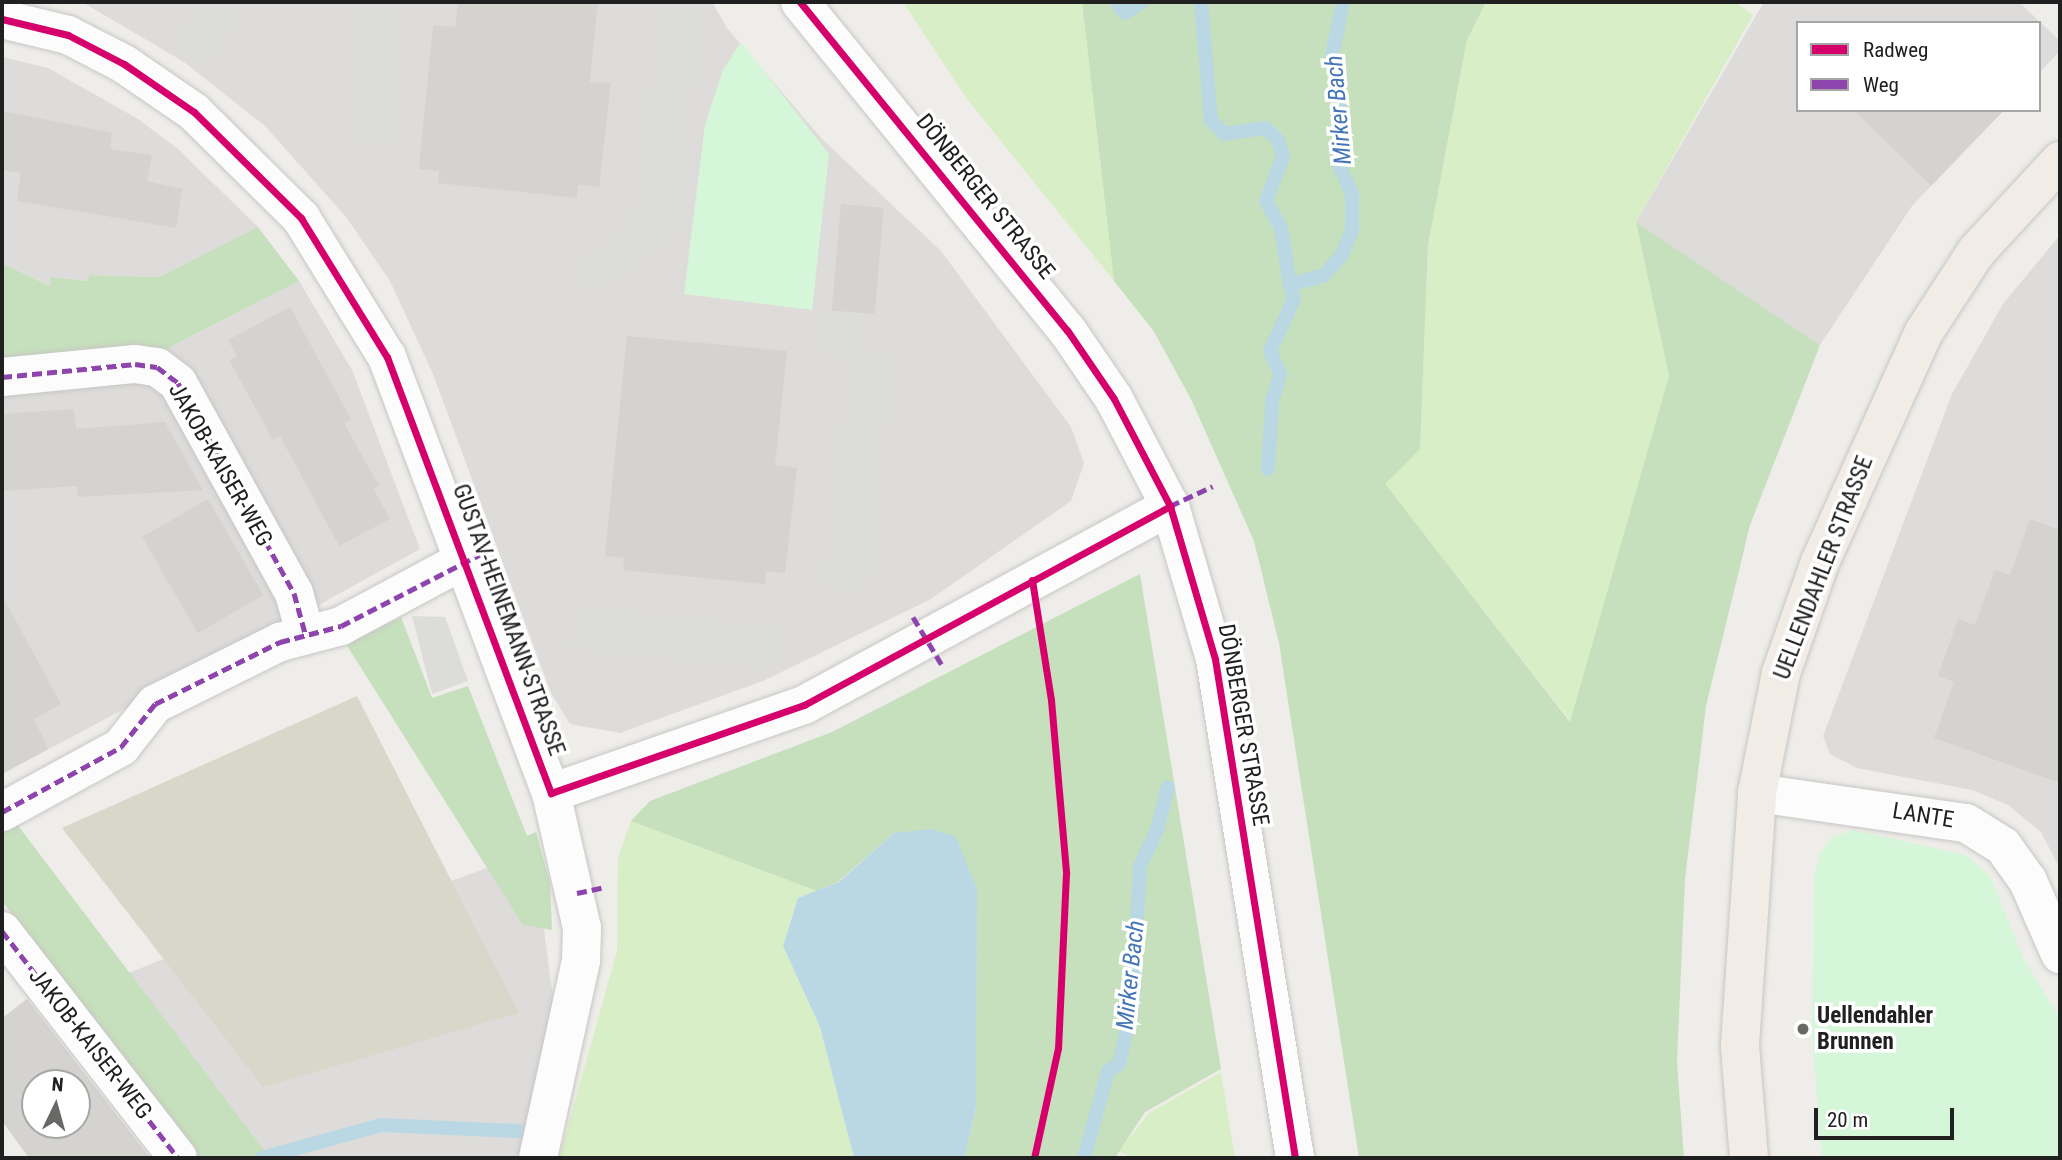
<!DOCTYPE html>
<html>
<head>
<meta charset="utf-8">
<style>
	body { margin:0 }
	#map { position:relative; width:2062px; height:1160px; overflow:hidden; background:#eeede9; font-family:"Roboto Condensed",sans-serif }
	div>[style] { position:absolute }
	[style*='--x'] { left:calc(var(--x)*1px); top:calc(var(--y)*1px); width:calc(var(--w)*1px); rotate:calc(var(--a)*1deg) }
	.residential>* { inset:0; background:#dddcda }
	.religious>* { inset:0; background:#dcdcda; transform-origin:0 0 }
	.construction>* { inset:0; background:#d7d8ca }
	.grass>* { inset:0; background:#d8eec6 }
	.forest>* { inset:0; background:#c6dfbc }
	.park>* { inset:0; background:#d5f6d8 }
	.water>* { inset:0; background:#bad8e4 }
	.stream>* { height:14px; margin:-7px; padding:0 7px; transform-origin:7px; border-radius:7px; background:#bad8e4 }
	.building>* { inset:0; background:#d5d3d0; transform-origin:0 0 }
	.roads { filter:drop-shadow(0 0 2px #c7c6c5) drop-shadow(0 0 2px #c7c6c5) }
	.minor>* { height:38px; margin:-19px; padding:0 19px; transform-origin:19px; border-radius:19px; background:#fcfcfc }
	.major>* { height:38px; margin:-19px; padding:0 19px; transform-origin:19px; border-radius:19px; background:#f1ede6 }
	.quiet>* { height:5px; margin-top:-2.5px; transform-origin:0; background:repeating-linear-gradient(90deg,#8e44ad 0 10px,transparent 0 15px) }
	.cycleway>* { height:7px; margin:-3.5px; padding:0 3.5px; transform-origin:3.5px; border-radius:3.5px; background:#d6006c }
	.dots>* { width:19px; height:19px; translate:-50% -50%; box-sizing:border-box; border:4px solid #fff; border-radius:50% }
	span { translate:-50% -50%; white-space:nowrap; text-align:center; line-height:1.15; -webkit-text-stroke:7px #fff; paint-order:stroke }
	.street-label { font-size:23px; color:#202020 }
	.poi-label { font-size:23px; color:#202020; font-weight:700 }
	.left { translate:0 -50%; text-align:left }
	.water-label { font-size:24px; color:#4576b7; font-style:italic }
	.frame { position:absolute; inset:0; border:4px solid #202020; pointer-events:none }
	.legend { position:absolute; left:1796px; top:21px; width:245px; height:91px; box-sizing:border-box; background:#fff; border:2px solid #a6a6a6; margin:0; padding:9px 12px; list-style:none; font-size:21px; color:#202020 }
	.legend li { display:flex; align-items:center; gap:14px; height:35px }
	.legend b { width:35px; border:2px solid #a6a6a6 }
	.north { position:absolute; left:21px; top:1069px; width:70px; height:70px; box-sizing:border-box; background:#fff; border:2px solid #a6a6a6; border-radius:50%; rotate:5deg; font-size:19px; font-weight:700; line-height:28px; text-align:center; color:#202020 }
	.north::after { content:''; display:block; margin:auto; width:24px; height:32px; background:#686866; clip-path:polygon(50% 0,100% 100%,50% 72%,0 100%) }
	.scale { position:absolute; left:1814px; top:1108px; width:140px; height:32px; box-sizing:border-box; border:4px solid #202020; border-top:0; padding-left:9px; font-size:21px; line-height:24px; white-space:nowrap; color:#202020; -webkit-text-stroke:5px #fff; paint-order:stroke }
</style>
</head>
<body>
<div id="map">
	<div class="residential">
		<i style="clip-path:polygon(82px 2px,712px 2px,727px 28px,822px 139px,941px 251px,1071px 427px,1084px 463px,1071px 501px,931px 599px,763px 681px,620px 733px,570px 724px,551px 693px,433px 374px,390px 281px,346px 217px,265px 126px,184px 62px)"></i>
		<i style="clip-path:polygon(1764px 2px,2019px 2px,2060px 41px,2060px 51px,2039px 73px,2039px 23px,1798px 23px,1798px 110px,2004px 110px,1912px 206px,1820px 345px,1636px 222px)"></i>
		<i style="clip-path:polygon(2px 57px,48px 68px,138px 119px,178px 149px,258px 227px,159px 277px,91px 275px,88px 281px,52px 277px,51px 286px,2px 263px)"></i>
		<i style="clip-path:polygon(2060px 235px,2060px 869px,2041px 832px,2008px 805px,1972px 790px,1857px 768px,1830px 754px,1823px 736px,1952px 394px,2003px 304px)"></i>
		<i style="clip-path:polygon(299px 281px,352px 370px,420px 549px,317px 606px,160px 352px)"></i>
		<i style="clip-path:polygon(145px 381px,168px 396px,281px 610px,281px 620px,275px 629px,2px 774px,2px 392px)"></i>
		<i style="clip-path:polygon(528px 853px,542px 914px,555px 1014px,520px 1158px,231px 1158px,102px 984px,389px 867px,405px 898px)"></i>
	</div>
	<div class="religious">
		<i style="clip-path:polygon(202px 2px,244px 2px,204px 63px,175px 43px)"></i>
		<i style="left:350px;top:2px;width:39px;height:140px"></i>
		<i style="clip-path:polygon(632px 2px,699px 7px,678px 223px,671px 241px,589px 292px,572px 264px,632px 229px,642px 191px,662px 9px)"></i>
		<i style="clip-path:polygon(825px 316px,863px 319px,862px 354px,891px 357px,866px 593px,826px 587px,853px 357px,822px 352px)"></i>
		<i style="left:577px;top:607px;width:203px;height:40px;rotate:6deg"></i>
		<i style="clip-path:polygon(412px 616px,445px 617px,468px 681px,432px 694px)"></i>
	</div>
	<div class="construction">
		<i style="clip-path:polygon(357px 696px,519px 1013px,263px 1087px,62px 828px)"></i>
	</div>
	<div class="grass">
		<i style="clip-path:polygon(903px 2px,1082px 2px,1114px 281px,967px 99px)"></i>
		<i style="clip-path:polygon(1486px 2px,1735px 2px,1753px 15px,1636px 222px,1669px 376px,1571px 722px,1384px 484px,1420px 449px,1428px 245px,1467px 40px)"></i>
		<i style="clip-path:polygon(631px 821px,817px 891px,798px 898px,783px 946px,820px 1027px,854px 1158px,559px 1158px,617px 951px,618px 858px)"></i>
		<i style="clip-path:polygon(1221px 1072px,1235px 1158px,1131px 1158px,1119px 1151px,1149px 1113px)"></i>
	</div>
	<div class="forest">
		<i style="clip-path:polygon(1082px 2px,1486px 2px,1467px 40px,1428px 245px,1420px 449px,1385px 484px,1570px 722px,1669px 376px,1636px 222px,1820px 345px,1750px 525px,1706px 706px,1685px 879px,1677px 1062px,1684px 1158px,1359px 1158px,1279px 643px,1254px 541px,1191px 399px,1153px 330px,1114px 281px)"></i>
		<i style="clip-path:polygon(258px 227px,299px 281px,160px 352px,2px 361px,2px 263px,50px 286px,51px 277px,87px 281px,90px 275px,159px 277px)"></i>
		<i style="clip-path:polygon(1140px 574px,1221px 1069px,1145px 1112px,1115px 1158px,964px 1158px,976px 1108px,974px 979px,894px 833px,838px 882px,817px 891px,631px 821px,650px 801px,832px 732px)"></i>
		<i style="clip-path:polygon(401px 617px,432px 698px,468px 686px,527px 836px,536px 832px,550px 883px,552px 930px,523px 925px,346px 644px)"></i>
		<i style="clip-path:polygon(16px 823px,270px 1158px,195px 1158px,2px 901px,2px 832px)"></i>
	</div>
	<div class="park">
		<i style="clip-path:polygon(741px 42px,829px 154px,812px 310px,684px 294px,705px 125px,723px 70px)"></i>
		<i style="clip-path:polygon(1854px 830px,1966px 855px,1990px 876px,2024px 959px,2060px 1019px,2060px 1158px,1822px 1158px,1812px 1034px,1814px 880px,1820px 854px,1833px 836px)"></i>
	</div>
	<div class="water">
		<i style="clip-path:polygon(933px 829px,956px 837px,977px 889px,976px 1108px,964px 1158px,854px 1158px,820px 1027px,783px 946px,798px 898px,839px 882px,894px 833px)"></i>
	</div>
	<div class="stream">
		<i style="--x:1116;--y:2;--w:14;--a:51"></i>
		<i style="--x:1125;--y:13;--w:20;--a:-33"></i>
		<i style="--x:1201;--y:2;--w:118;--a:85.2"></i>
		<i style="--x:1211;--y:120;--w:19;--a:47"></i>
		<i style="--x:1224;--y:134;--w:41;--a:-8.3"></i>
		<i style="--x:1265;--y:128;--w:18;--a:43"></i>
		<i style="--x:1278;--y:140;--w:18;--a:74"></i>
		<i style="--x:1283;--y:157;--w:47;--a:111.1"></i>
		<i style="--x:1266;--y:201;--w:31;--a:61"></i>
		<i style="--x:1281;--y:228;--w:58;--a:81"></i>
		<i style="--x:1268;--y:469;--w:68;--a:-86.6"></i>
		<i style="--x:1272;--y:401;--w:28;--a:-73"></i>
		<i style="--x:1280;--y:374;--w:25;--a:-113"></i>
		<i style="--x:1270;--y:351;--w:57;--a:-65.2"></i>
		<i style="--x:1294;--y:299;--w:15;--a:-106"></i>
		<i style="--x:1290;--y:285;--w:35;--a:-16"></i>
		<i style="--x:1324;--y:275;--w:27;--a:-48"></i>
		<i style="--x:1342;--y:255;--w:27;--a:-68"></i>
		<i style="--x:1352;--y:230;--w:36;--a:-90"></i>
		<i style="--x:1352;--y:194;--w:34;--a:-114"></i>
		<i style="--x:1338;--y:163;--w:49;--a:-86.5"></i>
		<i style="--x:1341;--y:114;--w:59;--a:-98.8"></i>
		<i style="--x:1332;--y:56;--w:55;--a:-78.5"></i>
		<i style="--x:262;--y:1158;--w:123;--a:-15.5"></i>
		<i style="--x:381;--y:1125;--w:137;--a:2.5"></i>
		<i style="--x:1084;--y:1158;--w:90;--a:-74.6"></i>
		<i style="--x:1108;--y:1071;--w:13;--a:-32"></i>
		<i style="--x:1119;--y:1064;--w:64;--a:-77.3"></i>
		<i style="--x:1133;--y:1002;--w:136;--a:-87.1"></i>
		<i style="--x:1140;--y:866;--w:40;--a:-65"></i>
		<i style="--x:1157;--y:830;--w:44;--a:-75.7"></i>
	</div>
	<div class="building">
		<i style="clip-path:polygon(458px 2px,598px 2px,590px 82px,611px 83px,599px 187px,578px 185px,577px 198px,438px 183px,439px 171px,419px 169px,433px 25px,455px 27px)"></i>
		<i style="clip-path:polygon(1854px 110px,2004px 110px,1931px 186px)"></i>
		<i style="clip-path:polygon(2px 111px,112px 133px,110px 149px,152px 155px,147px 181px,182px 189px,176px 228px,17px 201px,21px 173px,2px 170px)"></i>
		<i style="left:841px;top:204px;width:43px;height:107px;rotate:5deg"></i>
		<i style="clip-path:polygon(290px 307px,351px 419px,344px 423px,379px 486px,373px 488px,390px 519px,339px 546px,280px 436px,273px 440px,229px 360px,237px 356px,228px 340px)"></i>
		<i style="clip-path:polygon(627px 336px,787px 351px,775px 465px,797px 468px,785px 573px,766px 571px,765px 584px,623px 570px,624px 558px,605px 556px)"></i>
		<i style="clip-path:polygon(74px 409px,76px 429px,165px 422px,203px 490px,78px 497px,77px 486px,2px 491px,2px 414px)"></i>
		<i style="left:208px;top:499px;width:111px;height:76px;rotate:60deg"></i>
		<i style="clip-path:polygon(2030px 519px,2060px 530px,2060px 783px,1934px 738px,1954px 682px,1938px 676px,1958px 619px,1975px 625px,1995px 570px,2010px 575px)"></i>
		<i style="clip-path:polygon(2px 595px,61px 704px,34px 719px,48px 749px,2px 774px)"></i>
		<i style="clip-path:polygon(evenodd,27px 999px,119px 1118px,150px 1158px,29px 1158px,2px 1121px,2px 1018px,27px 999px,35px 1083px,77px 1083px,77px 1125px,35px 1125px,35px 1083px)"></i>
	</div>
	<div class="roads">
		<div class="minor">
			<i style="--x:800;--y:2;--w:423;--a:50.9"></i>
			<i style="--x:1067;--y:330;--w:83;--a:55.7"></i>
			<i style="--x:1114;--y:399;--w:121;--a:62.4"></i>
			<i style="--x:1170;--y:506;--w:159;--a:73.6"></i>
			<i style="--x:1215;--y:659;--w:505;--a:80.89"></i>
			<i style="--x:2;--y:19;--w:68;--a:13.6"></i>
			<i style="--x:68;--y:35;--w:63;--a:27.4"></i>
			<i style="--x:124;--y:64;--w:85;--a:34.4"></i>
			<i style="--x:194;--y:112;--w:151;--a:44.7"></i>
			<i style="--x:301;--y:218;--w:163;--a:58.3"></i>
			<i style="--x:387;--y:357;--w:466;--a:69.4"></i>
			<i style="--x:551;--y:793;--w:268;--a:-19.2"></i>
			<i style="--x:804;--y:705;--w:417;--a:-28.5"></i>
			<i style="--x:2;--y:377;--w:134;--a:-5.6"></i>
			<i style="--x:135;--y:364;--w:22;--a:8"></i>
			<i style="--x:157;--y:367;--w:26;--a:37"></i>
			<i style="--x:178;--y:383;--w:240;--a:61.1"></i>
			<i style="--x:294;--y:593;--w:41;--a:74.6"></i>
			<i style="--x:1757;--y:793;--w:211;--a:8.2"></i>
			<i style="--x:1966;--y:823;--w:44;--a:31.9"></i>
			<i style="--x:2003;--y:846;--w:43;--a:54.5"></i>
			<i style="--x:2028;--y:881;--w:80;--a:66.3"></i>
			<i style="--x:2;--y:812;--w:136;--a:-28.6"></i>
			<i style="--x:121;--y:747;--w:55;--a:-51.7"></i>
			<i style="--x:155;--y:704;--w:140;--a:-26.4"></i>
			<i style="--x:280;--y:642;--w:63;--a:-14.7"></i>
			<i style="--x:341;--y:626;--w:140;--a:-28.2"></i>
			<i style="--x:2;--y:931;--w:287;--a:52.2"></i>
			<i style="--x:538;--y:1158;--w:203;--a:-77.7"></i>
			<i style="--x:581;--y:960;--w:32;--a:-88"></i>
			<i style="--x:582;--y:928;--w:139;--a:-102.9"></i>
		</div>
		<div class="major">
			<i style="--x:1749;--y:1158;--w:113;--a:-94.6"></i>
			<i style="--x:1740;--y:1045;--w:253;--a:-86.1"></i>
			<i style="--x:1757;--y:793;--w:122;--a:-78.7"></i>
			<i style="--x:1781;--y:673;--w:118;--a:-70.6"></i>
			<i style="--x:1820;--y:562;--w:252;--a:-65.7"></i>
			<i style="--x:1924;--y:332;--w:95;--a:-57"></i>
			<i style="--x:1976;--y:252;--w:124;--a:-47.3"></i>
		</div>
	</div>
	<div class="quiet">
		<i style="--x:2;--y:377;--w:134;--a:-5.6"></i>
		<i style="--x:135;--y:364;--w:22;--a:8"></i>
		<i style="--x:157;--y:367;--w:26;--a:37"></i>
		<i style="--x:178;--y:383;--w:240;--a:61.1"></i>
		<i style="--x:294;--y:593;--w:41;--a:74.6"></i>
		<i style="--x:1170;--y:506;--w:47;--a:-24.9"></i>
		<i style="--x:913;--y:617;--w:56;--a:58.9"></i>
		<i style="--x:2;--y:812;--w:136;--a:-28.6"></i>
		<i style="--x:121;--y:747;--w:55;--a:-51.7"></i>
		<i style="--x:155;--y:704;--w:140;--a:-26.4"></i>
		<i style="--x:280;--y:642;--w:63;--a:-14.7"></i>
		<i style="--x:341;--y:626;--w:169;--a:-27.2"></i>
		<i style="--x:577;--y:893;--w:30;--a:-12"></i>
		<i style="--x:2;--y:931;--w:287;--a:52.2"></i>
	</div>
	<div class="cycleway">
		<i style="--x:800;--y:2;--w:423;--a:50.9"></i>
		<i style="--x:1067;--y:330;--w:83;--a:55.7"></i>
		<i style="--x:1114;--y:399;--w:121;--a:62.4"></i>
		<i style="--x:1170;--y:506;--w:159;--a:73.6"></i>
		<i style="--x:1215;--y:659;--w:505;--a:80.89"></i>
		<i style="--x:2;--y:19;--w:68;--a:13.6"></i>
		<i style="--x:68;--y:35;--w:63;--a:27.4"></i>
		<i style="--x:124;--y:64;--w:85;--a:34.4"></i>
		<i style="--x:194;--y:112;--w:151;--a:44.7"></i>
		<i style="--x:301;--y:218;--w:163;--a:58.3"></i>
		<i style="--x:387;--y:357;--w:466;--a:69.4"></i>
		<i style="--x:551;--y:793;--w:268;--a:-19.2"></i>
		<i style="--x:804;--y:705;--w:417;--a:-28.5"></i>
		<i style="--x:1032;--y:580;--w:121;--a:81"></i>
		<i style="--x:1051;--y:700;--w:174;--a:85"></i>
		<i style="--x:1066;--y:873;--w:175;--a:92.6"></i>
		<i style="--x:1058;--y:1048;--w:113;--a:102.3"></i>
	</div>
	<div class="dots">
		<i style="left:1803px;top:1029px;background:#686866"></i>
	</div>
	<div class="street-label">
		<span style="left:985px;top:197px;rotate:51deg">DÖNBERGER STRASSE</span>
		<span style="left:220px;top:465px;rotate:60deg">JAKOB-KAISER-WEG</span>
		<span style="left:1824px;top:568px;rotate:-69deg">UELLENDAHLER STRASSE</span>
		<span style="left:508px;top:620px;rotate:70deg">GUSTAV-HEINEMANN-STRASSE</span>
		<span style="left:1243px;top:725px;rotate:80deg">DÖNBERGER STRASSE</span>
		<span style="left:1923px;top:816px;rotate:9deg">LANTE</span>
		<span style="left:90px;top:1044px;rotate:52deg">JAKOB-KAISER-WEG</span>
	</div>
	<div class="poi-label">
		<span class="left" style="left:1817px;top:1029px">Uellendahler<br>Brunnen</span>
	</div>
	<div class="water-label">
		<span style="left:1339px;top:110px;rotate:-95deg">Mirker Bach</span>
		<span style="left:1131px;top:975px;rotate:-84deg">Mirker Bach</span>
	</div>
	<div class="frame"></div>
	<ul class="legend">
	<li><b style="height:9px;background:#d6006c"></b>Radweg</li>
	<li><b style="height:9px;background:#8e44ad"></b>Weg</li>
	</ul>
	<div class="north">N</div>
	<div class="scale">20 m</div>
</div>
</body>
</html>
